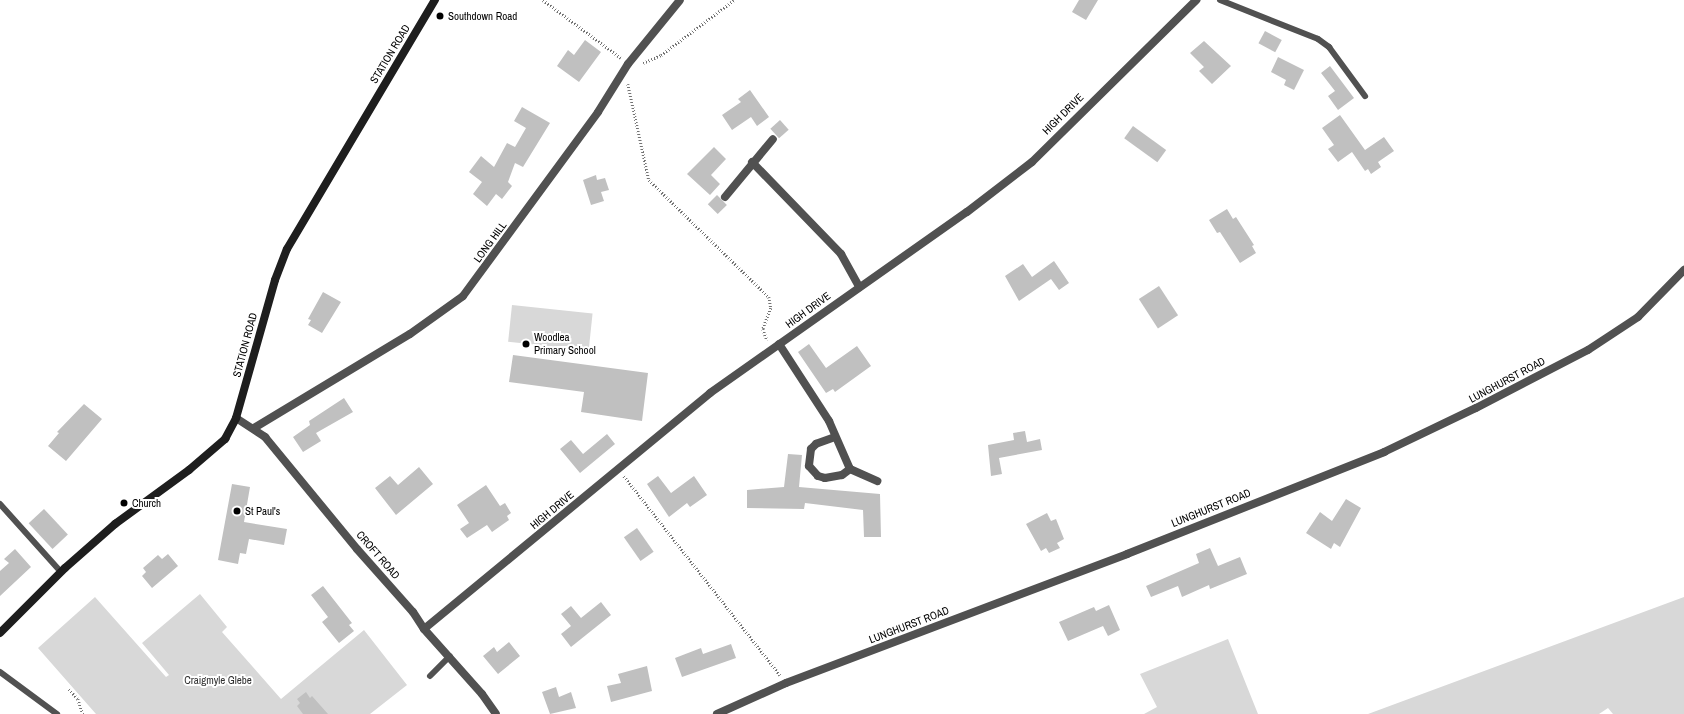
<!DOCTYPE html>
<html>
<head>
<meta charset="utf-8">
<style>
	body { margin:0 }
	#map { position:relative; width:1684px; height:714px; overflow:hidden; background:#fff; font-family:"Archivo Narrow",sans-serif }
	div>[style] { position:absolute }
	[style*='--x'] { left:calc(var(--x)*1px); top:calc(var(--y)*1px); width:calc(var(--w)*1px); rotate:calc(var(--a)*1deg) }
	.green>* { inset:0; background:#d8d8d8; transform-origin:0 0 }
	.building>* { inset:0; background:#c0c0c0; transform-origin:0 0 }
	.path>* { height:2.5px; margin-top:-1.25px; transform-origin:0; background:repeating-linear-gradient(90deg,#737373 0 1px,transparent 0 3px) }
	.lane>* { height:6px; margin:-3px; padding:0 3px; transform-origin:3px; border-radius:3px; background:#515151 }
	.street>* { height:8px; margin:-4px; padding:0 4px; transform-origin:4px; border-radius:4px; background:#515151 }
	.secondary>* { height:8px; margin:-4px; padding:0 4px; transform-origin:4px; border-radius:4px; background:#1e1e1e }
	.dots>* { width:11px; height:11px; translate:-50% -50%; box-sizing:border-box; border:2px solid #fff; border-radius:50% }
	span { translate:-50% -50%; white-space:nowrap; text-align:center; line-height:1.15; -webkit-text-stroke:4px #fff; paint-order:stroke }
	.poi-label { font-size:11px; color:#000 }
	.left { translate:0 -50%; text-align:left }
	.street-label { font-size:11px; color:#000 }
	.park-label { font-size:11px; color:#2f2f2f }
</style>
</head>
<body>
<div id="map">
	<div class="green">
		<i style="left:512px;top:305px;width:81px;height:37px;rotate:6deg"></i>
		<i style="clip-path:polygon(200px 594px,227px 627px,222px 632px,281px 699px,364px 630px,407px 685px,370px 714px,96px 714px,38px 648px,95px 597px,166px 677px,169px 675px,142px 643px)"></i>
		<i style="clip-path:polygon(1684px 597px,1684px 714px,1613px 714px,1608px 708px,1599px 714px,1368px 714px)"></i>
		<i style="clip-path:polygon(1228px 639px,1258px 714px,1144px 714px,1157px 707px,1140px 674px)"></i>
	</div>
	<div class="building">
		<i style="clip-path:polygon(1079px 0,1098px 0,1086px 20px,1072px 12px)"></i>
		<i style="left:1265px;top:31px;width:19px;height:14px;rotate:28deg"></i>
		<i style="clip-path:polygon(585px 40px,601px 52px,579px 82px,557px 66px,568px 50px,574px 55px)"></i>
		<i style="clip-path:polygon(1204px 41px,1231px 66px,1212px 84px,1199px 71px,1204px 67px,1190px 53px)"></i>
		<i style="clip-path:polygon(1278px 57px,1304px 70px,1294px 90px,1284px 85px,1286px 80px,1271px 72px)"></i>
		<i style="clip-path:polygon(1330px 66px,1354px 98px,1338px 110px,1328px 96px,1335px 91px,1321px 73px)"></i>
		<i style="clip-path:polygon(750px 90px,769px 117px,757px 126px,751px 117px,732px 130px,722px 115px,741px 102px,738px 99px)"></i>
		<i style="clip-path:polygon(522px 107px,550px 123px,523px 167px,515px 163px,508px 182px,512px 186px,502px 199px,496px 194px,487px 206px,473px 194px,482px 182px,469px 172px,481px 156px,494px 167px,507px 143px,515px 147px,526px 128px,514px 121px)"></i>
		<i style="clip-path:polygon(1340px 115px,1365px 150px,1384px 137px,1394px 151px,1378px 162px,1381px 167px,1371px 174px,1368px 169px,1365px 171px,1352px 152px,1338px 162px,1328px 149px,1334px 145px,1322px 128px)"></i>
		<i style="left:780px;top:120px;width:13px;height:13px;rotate:48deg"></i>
		<i style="left:1133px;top:126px;width:41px;height:15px;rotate:36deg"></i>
		<i style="clip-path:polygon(714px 147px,726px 159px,711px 175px,720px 184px,710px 195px,687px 174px)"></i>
		<i style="clip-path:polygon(596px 175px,597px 180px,605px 178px,609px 190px,601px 192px,604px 201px,591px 205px,583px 180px)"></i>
		<i style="left:717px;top:195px;width:14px;height:13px;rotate:45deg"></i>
		<i style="clip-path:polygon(1227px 209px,1233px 219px,1236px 217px,1254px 245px,1252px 246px,1256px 253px,1240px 263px,1220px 232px,1217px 233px,1209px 220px)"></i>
		<i style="clip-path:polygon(1054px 261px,1069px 283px,1059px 290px,1051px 279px,1019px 301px,1005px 276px,1023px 264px,1032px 277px)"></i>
		<i style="left:1159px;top:286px;width:35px;height:24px;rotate:57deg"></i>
		<i style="clip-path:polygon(323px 292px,341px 302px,322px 333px,308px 325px,311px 320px,308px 319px)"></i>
		<i style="clip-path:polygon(809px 344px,826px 368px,857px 346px,871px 366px,835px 392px,833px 389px,826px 393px,798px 352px)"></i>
		<i style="clip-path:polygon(513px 355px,648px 373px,642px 421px,581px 412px,584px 392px,509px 382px)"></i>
		<i style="clip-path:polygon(344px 398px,353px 412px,316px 433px,321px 441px,303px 452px,293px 437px,310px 425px,309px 421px)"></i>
		<i style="clip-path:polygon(84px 404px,102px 419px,66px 461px,48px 446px,59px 433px,57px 432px)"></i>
		<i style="clip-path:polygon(1025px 431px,1027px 442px,1040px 439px,1042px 450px,999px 458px,1002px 474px,991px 476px,988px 445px,1014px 440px,1013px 433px)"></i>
		<i style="clip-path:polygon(607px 434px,615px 444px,580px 473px,560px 449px,571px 440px,583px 454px)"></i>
		<i style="clip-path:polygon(788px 454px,802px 455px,799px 487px,880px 494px,881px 537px,864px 537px,863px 510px,805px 503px,804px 509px,747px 508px,747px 490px,784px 487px)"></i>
		<i style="clip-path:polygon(419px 467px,433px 484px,396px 515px,375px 488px,390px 476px,398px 485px)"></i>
		<i style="clip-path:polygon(658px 476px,671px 493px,694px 476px,707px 495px,690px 507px,687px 503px,669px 517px,647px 484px)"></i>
		<i style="clip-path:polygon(232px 484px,250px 487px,244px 522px,287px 529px,284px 545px,249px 539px,246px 554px,240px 553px,238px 564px,218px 560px)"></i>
		<i style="clip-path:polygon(486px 485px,500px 506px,505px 503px,511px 513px,507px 516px,509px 520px,492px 532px,487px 525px,467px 538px,460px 529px,469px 523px,457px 505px)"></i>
		<i style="clip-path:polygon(1346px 499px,1361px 508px,1340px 547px,1334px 543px,1331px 549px,1306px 533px,1320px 512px,1332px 521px)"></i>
		<i style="left:44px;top:509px;width:35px;height:21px;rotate:47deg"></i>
		<i style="clip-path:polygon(1047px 513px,1051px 521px,1056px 519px,1064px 539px,1057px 543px,1060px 548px,1049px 553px,1046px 548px,1041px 551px,1026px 524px)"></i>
		<i style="left:637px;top:528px;width:29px;height:16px;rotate:55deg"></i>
		<i style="clip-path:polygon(1210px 548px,1218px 566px,1240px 557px,1247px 574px,1210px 589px,1209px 585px,1182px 597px,1178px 586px,1151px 597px,1146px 586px,1199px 563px,1196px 554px)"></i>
		<i style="clip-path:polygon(15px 549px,31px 567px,0 596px,0 571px,9px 563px,4px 559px)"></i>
		<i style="clip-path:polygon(168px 554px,178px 566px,152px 588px,142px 576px,146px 572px,143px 568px,158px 555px,162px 559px)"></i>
		<i style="clip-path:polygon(323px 586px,352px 623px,349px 625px,354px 631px,339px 643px,322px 622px,328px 617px,311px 595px)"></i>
		<i style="clip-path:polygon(601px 602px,611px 615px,571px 647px,561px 634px,571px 626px,561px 614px,571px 606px,581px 618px)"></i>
		<i style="clip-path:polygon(1109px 605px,1120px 630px,1108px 636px,1103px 626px,1068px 641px,1059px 622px,1094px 607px,1096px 611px)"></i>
		<i style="clip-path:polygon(509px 642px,520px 656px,498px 674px,483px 656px,494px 647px,497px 652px)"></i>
		<i style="clip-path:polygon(731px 644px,736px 658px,682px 677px,675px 658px,701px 648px,703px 654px)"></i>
		<i style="clip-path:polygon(647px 666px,652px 691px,611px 702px,607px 686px,621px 683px,618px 674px)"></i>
		<i style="clip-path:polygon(556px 687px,559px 697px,571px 692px,576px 708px,550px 714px,542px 692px)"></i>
		<i style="clip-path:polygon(306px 692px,310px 698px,312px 696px,328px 714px,303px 714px,297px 706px,300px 703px,297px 699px)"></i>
	</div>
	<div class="path">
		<i style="--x:543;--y:0;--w:97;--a:36.6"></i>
		<i style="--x:643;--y:63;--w:20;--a:-24"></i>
		<i style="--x:661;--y:55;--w:91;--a:-37"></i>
		<i style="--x:628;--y:84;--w:98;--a:77.7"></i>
		<i style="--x:649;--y:180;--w:168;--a:44.3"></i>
		<i style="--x:769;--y:297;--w:11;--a:80"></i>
		<i style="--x:771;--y:308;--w:22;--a:111"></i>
		<i style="--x:763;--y:329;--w:12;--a:70"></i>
		<i style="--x:624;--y:476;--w:253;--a:51.9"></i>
		<i style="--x:69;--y:689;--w:13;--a:48"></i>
		<i style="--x:78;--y:699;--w:16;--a:72"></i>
	</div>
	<div class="lane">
		<i style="--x:1220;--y:0;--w:105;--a:21.7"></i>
		<i style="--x:1318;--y:39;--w:14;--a:36"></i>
		<i style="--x:1329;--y:47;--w:61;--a:53.7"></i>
		<i style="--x:0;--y:504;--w:91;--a:48.1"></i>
		<i style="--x:0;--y:672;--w:71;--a:36.4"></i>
		<i style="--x:430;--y:676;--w:28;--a:-45"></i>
	</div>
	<div class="street">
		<i style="--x:752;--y:162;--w:128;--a:45.9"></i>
		<i style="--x:841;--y:254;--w:38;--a:61"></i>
		<i style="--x:725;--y:197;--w:75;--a:-50.4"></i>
		<i style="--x:779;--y:344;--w:92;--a:57"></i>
		<i style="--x:829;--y:421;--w:52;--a:66.4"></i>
		<i style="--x:850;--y:469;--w:30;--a:24"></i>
		<i style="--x:236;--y:418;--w:35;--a:33"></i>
		<i style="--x:265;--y:437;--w:145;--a:50.6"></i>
		<i style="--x:357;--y:549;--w:84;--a:48.4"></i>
		<i style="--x:413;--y:612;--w:20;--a:57"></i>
		<i style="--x:424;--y:629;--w:87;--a:48.3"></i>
		<i style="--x:482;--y:694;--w:24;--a:55"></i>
		<i style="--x:254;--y:428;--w:182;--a:-31.1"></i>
		<i style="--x:410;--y:334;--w:65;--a:-35.6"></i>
		<i style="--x:463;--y:296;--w:228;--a:-53.7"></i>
		<i style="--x:598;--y:112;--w:57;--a:-58"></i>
		<i style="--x:628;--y:64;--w:82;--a:-50.9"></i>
		<i style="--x:835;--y:437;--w:20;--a:160"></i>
		<i style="--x:816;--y:444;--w:7;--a:135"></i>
		<i style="--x:811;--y:449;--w:17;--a:97"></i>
		<i style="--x:809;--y:466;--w:13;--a:48"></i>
		<i style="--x:818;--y:476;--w:7;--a:16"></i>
		<i style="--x:825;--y:478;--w:17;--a:-10"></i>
		<i style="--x:842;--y:475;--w:10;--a:-37"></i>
		<i style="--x:424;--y:629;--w:371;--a:-39.5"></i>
		<i style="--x:710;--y:393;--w:314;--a:-35.2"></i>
		<i style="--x:967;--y:212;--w:82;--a:-37.6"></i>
		<i style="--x:1032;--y:162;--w:231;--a:-44.6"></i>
		<i style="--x:717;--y:714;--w:76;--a:-24.2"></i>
		<i style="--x:786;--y:683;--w:365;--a:-20.7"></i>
		<i style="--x:1127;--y:554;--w:277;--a:-21.6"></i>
		<i style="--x:1384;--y:452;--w:102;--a:-25.6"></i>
		<i style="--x:1476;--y:408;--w:126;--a:-27.4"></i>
		<i style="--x:1588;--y:350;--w:60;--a:-33.4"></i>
		<i style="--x:1638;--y:317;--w:66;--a:-45.6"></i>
	</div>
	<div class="secondary">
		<i style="--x:0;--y:633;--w:92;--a:-45"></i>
		<i style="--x:65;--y:568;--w:67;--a:-41.3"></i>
		<i style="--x:115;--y:524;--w:92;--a:-36.1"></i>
		<i style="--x:189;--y:470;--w:48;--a:-40.7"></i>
		<i style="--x:225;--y:439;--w:24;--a:-62"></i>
		<i style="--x:236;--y:418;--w:143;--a:-74.2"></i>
		<i style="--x:275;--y:280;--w:33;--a:-69"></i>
		<i style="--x:287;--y:249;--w:290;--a:-59.3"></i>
	</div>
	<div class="dots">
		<i style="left:440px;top:16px;background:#000"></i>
		<i style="left:526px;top:344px;background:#000"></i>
		<i style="left:124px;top:503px;background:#000"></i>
		<i style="left:237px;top:511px;background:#000"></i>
	</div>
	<div class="poi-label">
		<span class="left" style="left:448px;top:16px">Southdown Road</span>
		<span class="left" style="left:534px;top:344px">Woodlea<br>Primary School</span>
		<span class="left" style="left:132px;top:503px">Church</span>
		<span class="left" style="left:245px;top:511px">St Paul's</span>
	</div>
	<div class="street-label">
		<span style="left:390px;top:54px;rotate:-59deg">STATION ROAD</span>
		<span style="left:1063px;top:114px;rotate:-45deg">HIGH DRIVE</span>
		<span style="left:490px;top:242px;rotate:-54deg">LONG HILL</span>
		<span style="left:808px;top:310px;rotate:-36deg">HIGH DRIVE</span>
		<span style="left:245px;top:345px;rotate:-75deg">STATION ROAD</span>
		<span style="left:1507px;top:380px;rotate:-28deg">LUNGHURST ROAD</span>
		<span style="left:1211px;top:508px;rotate:-22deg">LUNGHURST ROAD</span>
		<span style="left:552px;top:510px;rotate:-40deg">HIGH DRIVE</span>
		<span style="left:378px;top:555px;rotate:49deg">CROFT ROAD</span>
		<span style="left:909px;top:625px;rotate:-21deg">LUNGHURST ROAD</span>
	</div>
	<div class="park-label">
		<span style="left:218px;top:680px">Craigmyle Glebe</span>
	</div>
</div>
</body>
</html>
